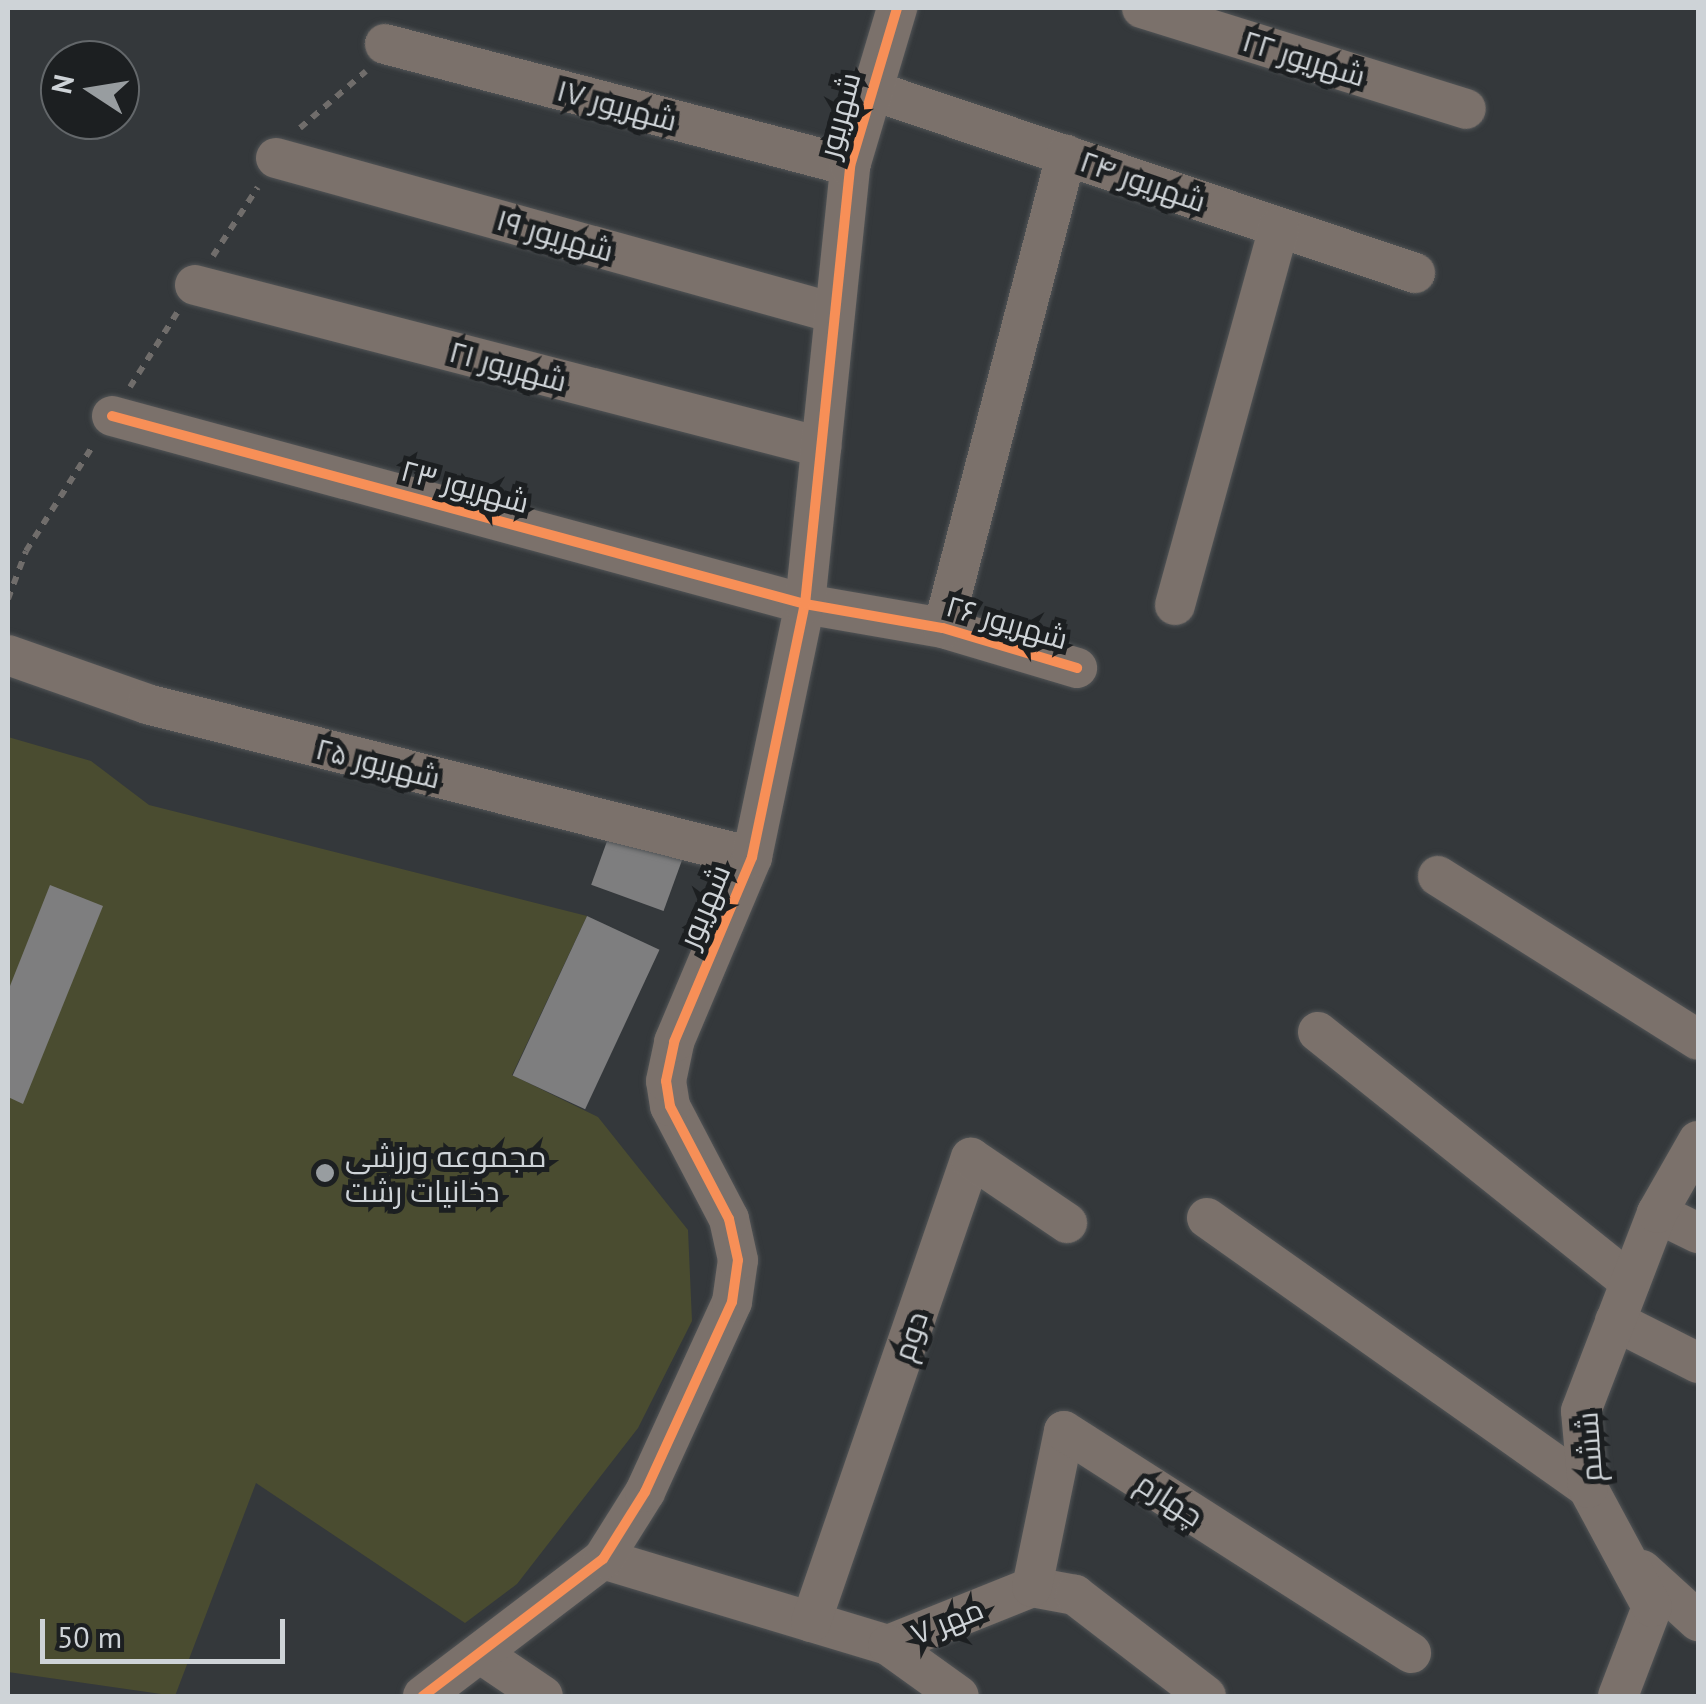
<!DOCTYPE html>
<html>
<head>
<meta charset="utf-8">
<style>
	body { margin:0 }
	#map { position:relative; width:1706px; height:1704px; overflow:hidden; background:#34383b; font-family:"PT Sans",Cairo,sans-serif }
	div>[style] { position:absolute }
	[style*='--x'] { left:calc(var(--x)*1px); top:calc(var(--y)*1px); width:calc(var(--w)*1px); rotate:calc(var(--a)*1deg) }
	.green>* { inset:0; background:#4a4c30 }
	.building>* { inset:0; background:#7e7e7f; transform-origin:0 0 }
	.path>* { height:6px; margin-top:-3px; transform-origin:0; background:repeating-linear-gradient(90deg,#706d6b 0 8px,transparent 0 16px) }
	.roads { filter:drop-shadow(0 0 2px #515456) drop-shadow(0 0 2px #515456) }
	.minor>* { height:40px; margin:-20px; padding:0 20px; transform-origin:20px; border-radius:20px; background:#7b716b }
	.cycleway>* { height:10px; margin:-5px; padding:0 5px; transform-origin:5px; border-radius:5px; background:#f78f57 }
	.dots>* { width:28px; height:28px; translate:-50% -50%; box-sizing:border-box; border:5px solid #1c1f21; border-radius:50% }
	span { translate:-50% -50%; white-space:nowrap; text-align:center; line-height:1.15; -webkit-text-stroke:10px #1c1f21; paint-order:stroke }
	.street-label { font-size:30px; color:#ced3d7 }
	.poi-label { font-size:30px; color:#ced3d7 }
	.left { translate:0 -50%; text-align:left }
	.frame { position:absolute; inset:0; border:10px solid #ced3d7; pointer-events:none }
	.north { position:absolute; left:40px; top:40px; width:100px; height:100px; box-sizing:border-box; background:#1c1f21; border:2px solid #63676a; border-radius:50%; rotate:282deg; font-size:28px; font-weight:700; line-height:40px; text-align:center; color:#ced3d7 }
	.north::after { content:''; display:block; margin:auto; width:35px; height:45px; background:#989da0; clip-path:polygon(50% 0,100% 100%,50% 72%,0 100%) }
	.scale { position:absolute; left:40px; top:1619px; width:245px; height:45px; box-sizing:border-box; border:5px solid #ced3d7; border-top:0; padding-left:12px; font-size:30px; line-height:35px; white-space:nowrap; color:#ced3d7; -webkit-text-stroke:8px #1c1f21; paint-order:stroke }
</style>
</head>
<body>
<div id="map">
	<div class="green">
		<i style="clip-path:polygon(8px 737px,91px 761px,149px 805px,587px 916px,512px 1075px,598px 1117px,688px 1230px,692px 1321px,638px 1428px,517px 1584px,465px 1623px,256px 1483px,175px 1696px,8px 1672px)"></i>
	</div>
	<div class="building">
		<i style="left:610px;top:833px;width:77px;height:55px;rotate:20deg"></i>
		<i style="clip-path:polygon(50px 885px,103px 906px,23px 1104px,8px 1097px,8px 991px)"></i>
		<i style="left:587px;top:916px;width:80px;height:176px;rotate:25deg"></i>
	</div>
	<div class="path">
		<i style="--x:300;--y:128;--w:87;--a:-40.8"></i>
		<i style="--x:213;--y:256;--w:82;--a:-56.9"></i>
		<i style="--x:130;--y:387;--w:88;--a:-57.6"></i>
		<i style="--x:8;--y:599;--w:51;--a:-69.4"></i>
		<i style="--x:26;--y:551;--w:127;--a:-57.6"></i>
	</div>
	<div class="roads">
		<div class="minor">
			<i style="--x:1142;--y:8;--w:339;--a:17.3"></i>
			<i style="--x:385;--y:44;--w:481;--a:14.7"></i>
			<i style="--x:871;--y:90;--w:574;--a:18.59"></i>
			<i style="--x:276;--y:158;--w:579;--a:15.52"></i>
			<i style="--x:195;--y:285;--w:647;--a:14.51"></i>
			<i style="--x:112;--y:416;--w:718;--a:15.18"></i>
			<i style="--x:805;--y:604;--w:140;--a:9.9"></i>
			<i style="--x:943;--y:628;--w:140;--a:16.6"></i>
			<i style="--x:1175;--y:605;--w:391;--a:-74.6"></i>
			<i style="--x:943;--y:628;--w:489;--a:-75.4"></i>
			<i style="--x:8;--y:655;--w:147;--a:19.4"></i>
			<i style="--x:147;--y:704;--w:624;--a:14.19"></i>
			<i style="--x:1438;--y:876;--w:307;--a:32.2"></i>
			<i style="--x:1318;--y:1032;--w:400;--a:38.7"></i>
			<i style="--x:1657;--y:1213;--w:46;--a:26"></i>
			<i style="--x:1207;--y:1218;--w:467;--a:35.3"></i>
			<i style="--x:1615;--y:1321;--w:93;--a:26.8"></i>
			<i style="--x:603;--y:1559;--w:298;--a:16.8"></i>
			<i style="--x:888;--y:1645;--w:155;--a:-21.9"></i>
			<i style="--x:1032;--y:1587;--w:44;--a:10.5"></i>
			<i style="--x:1075;--y:1595;--w:165;--a:37.6"></i>
			<i style="--x:1642;--y:1570;--w:76;--a:42.3"></i>
			<i style="--x:1032;--y:1587;--w:159;--a:-78.4"></i>
			<i style="--x:1064;--y:1431;--w:412;--a:32.6"></i>
			<i style="--x:811;--y:1622;--w:491;--a:-71"></i>
			<i style="--x:971;--y:1158;--w:116;--a:34.1"></i>
			<i style="--x:888;--y:1645;--w:87;--a:35.7"></i>
			<i style="--x:484;--y:1656;--w:71;--a:34.1"></i>
			<i style="--x:423;--y:1696;--w:226;--a:-37.3"></i>
			<i style="--x:603;--y:1559;--w:79;--a:-57.9"></i>
			<i style="--x:645;--y:1492;--w:209;--a:-65.4"></i>
			<i style="--x:732;--y:1302;--w:42;--a:-81.9"></i>
			<i style="--x:738;--y:1260;--w:42;--a:-102.4"></i>
			<i style="--x:729;--y:1219;--w:127;--a:-117.6"></i>
			<i style="--x:670;--y:1106;--w:25;--a:-99"></i>
			<i style="--x:666;--y:1081;--w:40;--a:-78"></i>
			<i style="--x:674;--y:1042;--w:201;--a:-67.1"></i>
			<i style="--x:752;--y:857;--w:258;--a:-78.2"></i>
			<i style="--x:805;--y:604;--w:440;--a:-84.1"></i>
			<i style="--x:850;--y:166;--w:165;--a:-73.4"></i>
			<i style="--x:1618;--y:1696;--w:95;--a:-69.1"></i>
			<i style="--x:1652;--y:1607;--w:135;--a:-118.3"></i>
			<i style="--x:1588;--y:1488;--w:77;--a:-95.2"></i>
			<i style="--x:1581;--y:1411;--w:212;--a:-69"></i>
			<i style="--x:1657;--y:1213;--w:83;--a:-60.3"></i>
		</div>
	</div>
	<div class="cycleway">
		<i style="--x:112;--y:416;--w:718;--a:15.18"></i>
		<i style="--x:805;--y:604;--w:140;--a:9.9"></i>
		<i style="--x:943;--y:628;--w:140;--a:16.6"></i>
		<i style="--x:423;--y:1696;--w:226;--a:-37.3"></i>
		<i style="--x:603;--y:1559;--w:79;--a:-57.9"></i>
		<i style="--x:645;--y:1492;--w:209;--a:-65.4"></i>
		<i style="--x:732;--y:1302;--w:42;--a:-81.9"></i>
		<i style="--x:738;--y:1260;--w:42;--a:-102.4"></i>
		<i style="--x:729;--y:1219;--w:127;--a:-117.6"></i>
		<i style="--x:670;--y:1106;--w:25;--a:-99"></i>
		<i style="--x:666;--y:1081;--w:40;--a:-78"></i>
		<i style="--x:674;--y:1042;--w:201;--a:-67.1"></i>
		<i style="--x:752;--y:857;--w:258;--a:-78.2"></i>
		<i style="--x:805;--y:604;--w:440;--a:-84.1"></i>
		<i style="--x:850;--y:166;--w:165;--a:-73.4"></i>
	</div>
	<div class="dots">
		<i style="left:325px;top:1173px;background:#989da0"></i>
	</div>
	<div class="street-label">
		<span style="left:1304px;top:58px;rotate:17deg">شهریور ۲۲</span>
		<span style="left:617px;top:105px;rotate:15deg">شهریور ۱۷</span>
		<span style="left:839px;top:115px;rotate:-75deg">شهریور</span>
		<span style="left:1143px;top:181px;rotate:19deg">شهریور ۲۴</span>
		<span style="left:555px;top:235px;rotate:16deg">شهریور ۱۹</span>
		<span style="left:508px;top:366px;rotate:15deg">شهریور ۲۱</span>
		<span style="left:465px;top:486px;rotate:15deg">شهریور ۲۳</span>
		<span style="left:1007px;top:622px;rotate:16deg">شهریور ۲۶</span>
		<span style="left:378px;top:763px;rotate:14deg">شهریور ۲۵</span>
		<span style="left:704px;top:906px;rotate:-67deg">شهریور</span>
		<span style="left:910px;top:1336px;rotate:-71deg">دوم</span>
		<span style="left:1589px;top:1447px;rotate:-94deg">ششم</span>
		<span style="left:1170px;top:1499px;rotate:33deg">چهارم</span>
		<span style="left:947px;top:1621px;rotate:-22deg">مهر ۷</span>
	</div>
	<div class="poi-label">
		<span class="left" style="left:345px;top:1173px">مجموعه ورزشی<br>دخانیات رشت</span>
	</div>
	<div class="frame"></div>
	<div class="north">N</div>
	<div class="scale">50 m</div>
</div>
</body>
</html>
